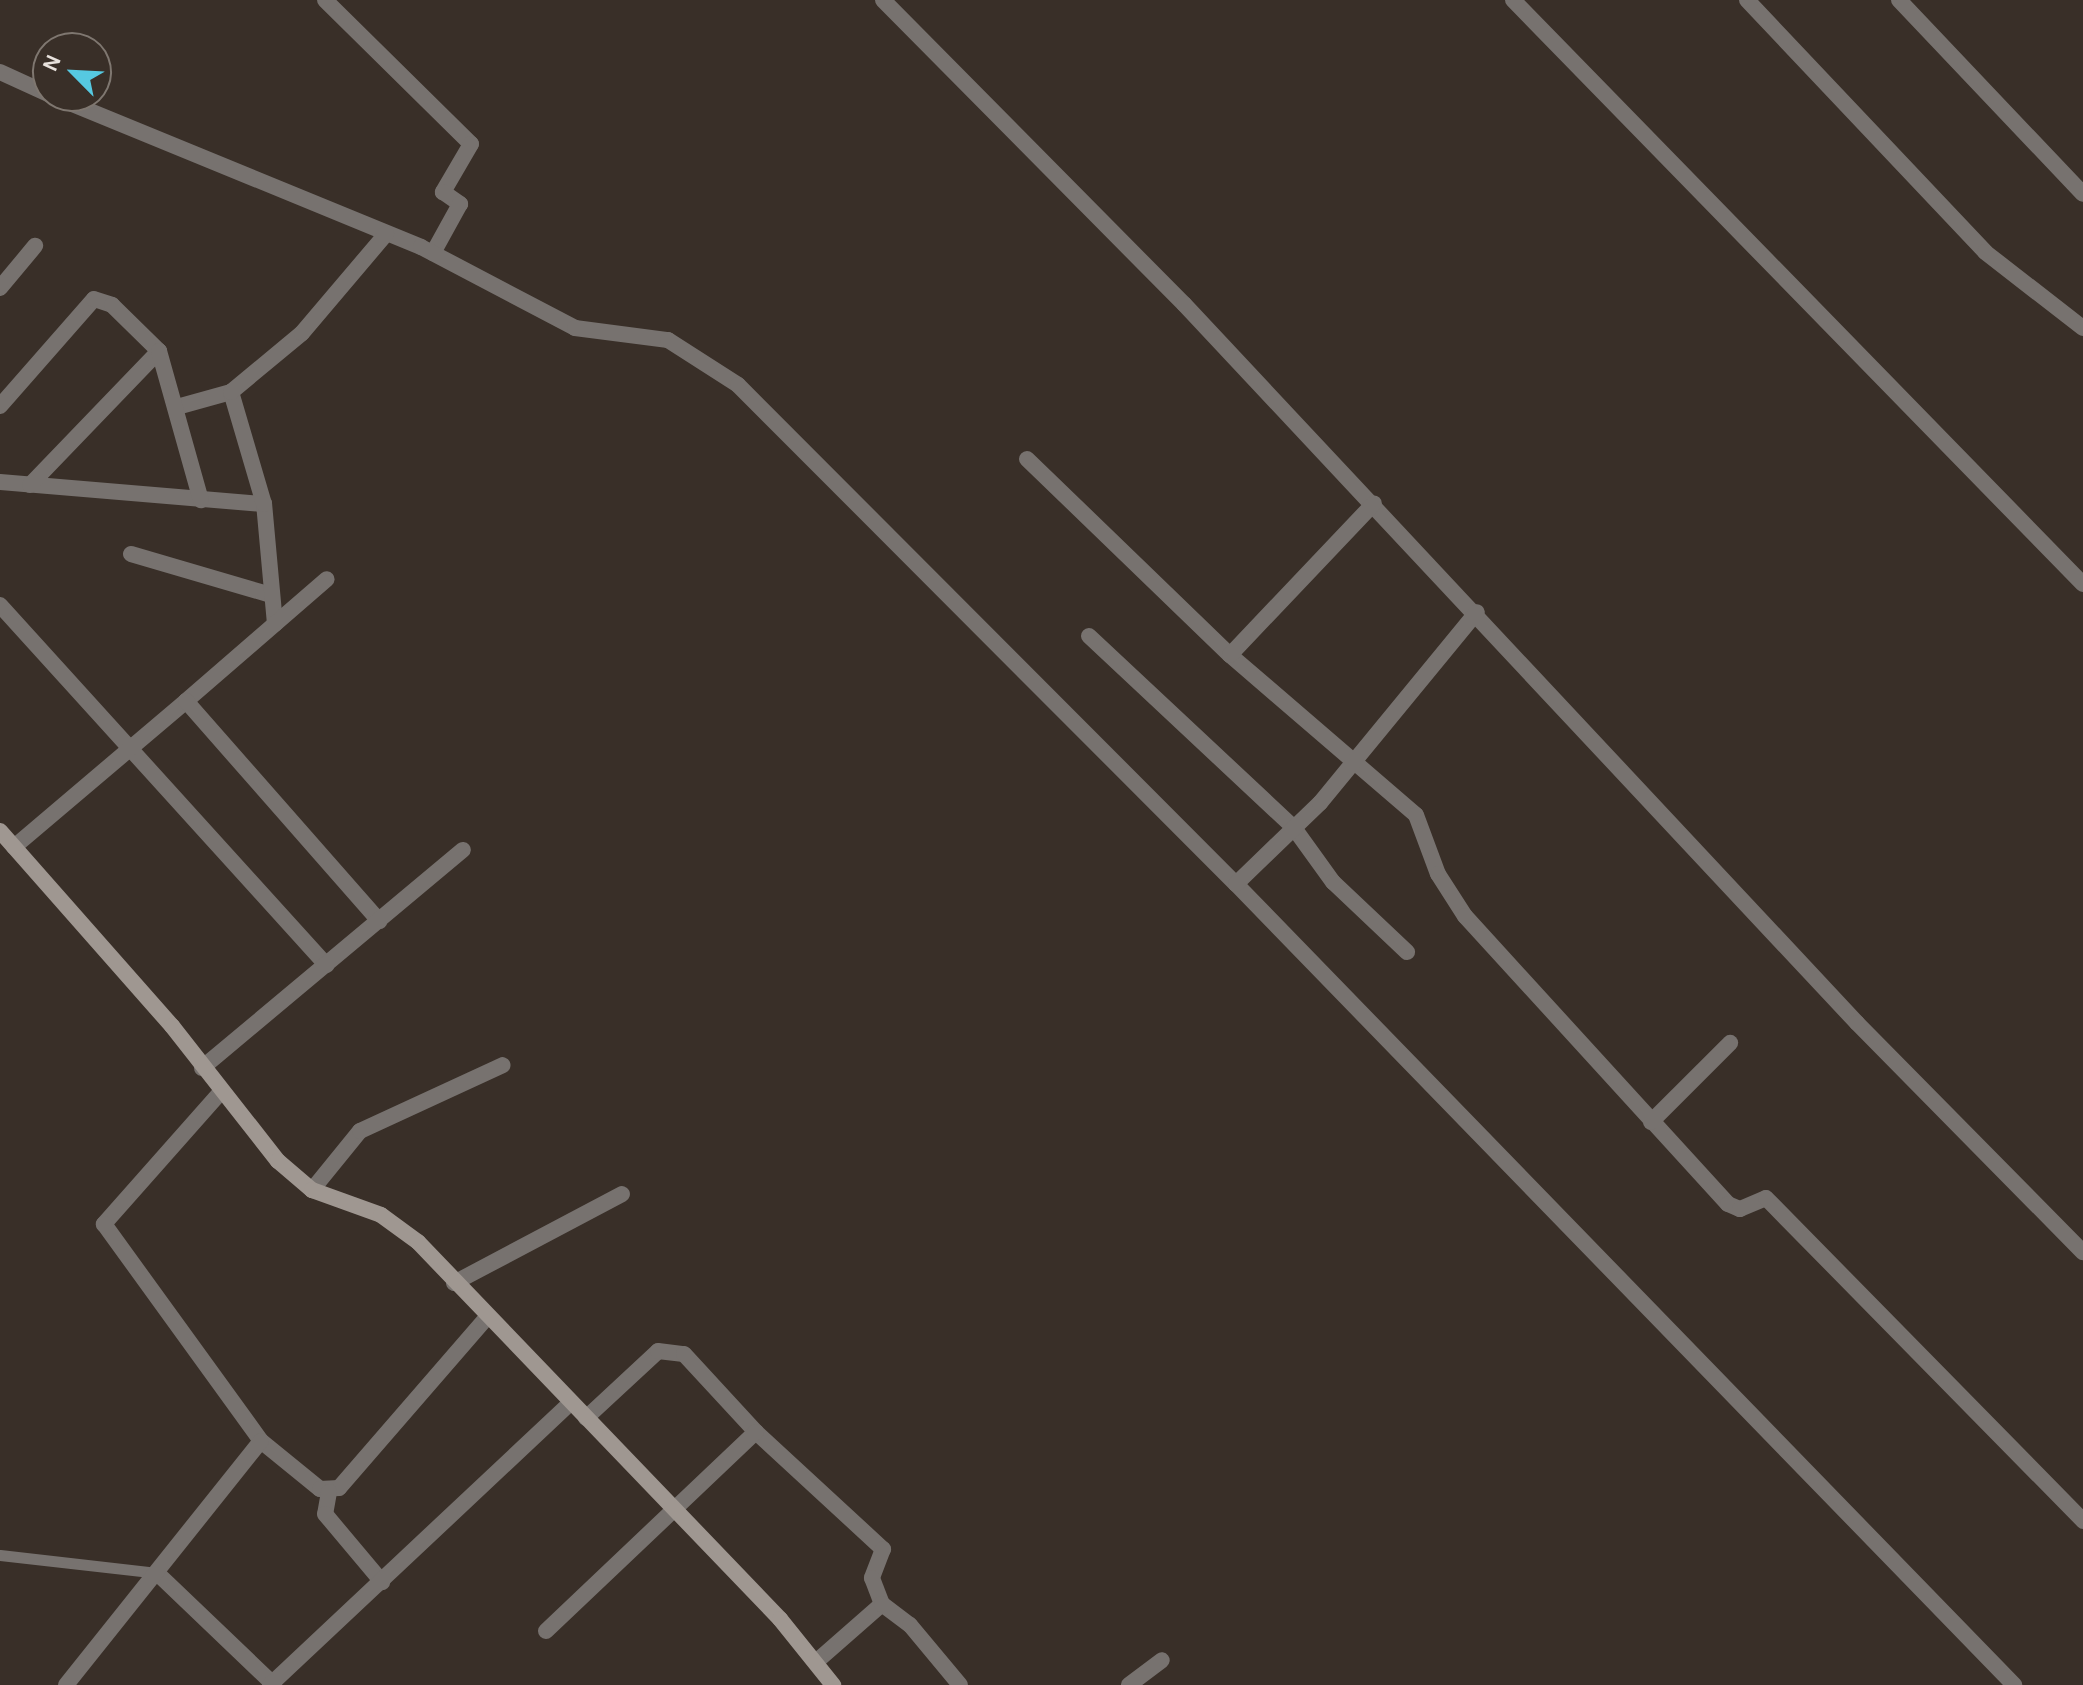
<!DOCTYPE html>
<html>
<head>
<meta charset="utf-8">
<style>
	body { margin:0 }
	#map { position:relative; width:2083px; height:1685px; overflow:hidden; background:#392f28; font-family:Karla,sans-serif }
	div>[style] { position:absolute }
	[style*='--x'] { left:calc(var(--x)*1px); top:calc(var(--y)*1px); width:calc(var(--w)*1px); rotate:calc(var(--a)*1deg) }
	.lane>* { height:11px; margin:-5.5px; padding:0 5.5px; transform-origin:5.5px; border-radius:5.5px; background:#77726f }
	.street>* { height:16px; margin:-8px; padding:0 8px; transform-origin:8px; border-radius:8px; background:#77726f }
	.secondary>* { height:16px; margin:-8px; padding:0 8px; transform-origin:8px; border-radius:8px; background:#9f9791 }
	span { translate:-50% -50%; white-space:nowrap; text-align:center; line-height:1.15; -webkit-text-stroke:8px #392f28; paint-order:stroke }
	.north { position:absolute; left:32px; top:32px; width:80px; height:80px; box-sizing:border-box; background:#392f28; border:2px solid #7f7770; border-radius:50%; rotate:294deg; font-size:22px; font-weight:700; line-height:32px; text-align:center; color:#e8e2dd }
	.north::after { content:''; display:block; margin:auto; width:28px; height:36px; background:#56c9e1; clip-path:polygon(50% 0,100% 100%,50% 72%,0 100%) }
</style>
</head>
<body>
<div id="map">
	<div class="lane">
		<i style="--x:0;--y:1555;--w:158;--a:6.5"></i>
	</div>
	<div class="street">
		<i style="--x:325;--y:0;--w:205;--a:44.6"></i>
		<i style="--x:471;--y:144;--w:56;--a:120.3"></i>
		<i style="--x:443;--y:192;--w:21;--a:35"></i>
		<i style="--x:460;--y:204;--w:56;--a:118.9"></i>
		<i style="--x:883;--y:0;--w:428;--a:45.3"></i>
		<i style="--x:1184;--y:304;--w:985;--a:46.89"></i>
		<i style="--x:1857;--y:1023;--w:322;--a:45.4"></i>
		<i style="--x:1513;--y:0;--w:816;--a:45.7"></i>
		<i style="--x:1747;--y:0;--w:347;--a:46.6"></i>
		<i style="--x:1985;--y:252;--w:124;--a:37.8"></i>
		<i style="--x:1899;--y:0;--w:267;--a:46.5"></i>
		<i style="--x:0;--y:72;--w:53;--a:24.6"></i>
		<i style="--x:53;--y:96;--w:398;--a:22.3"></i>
		<i style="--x:421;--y:247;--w:174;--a:27.7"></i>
		<i style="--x:575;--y:328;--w:94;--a:7.4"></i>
		<i style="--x:668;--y:340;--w:83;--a:32.7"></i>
		<i style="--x:738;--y:385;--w:705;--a:45.06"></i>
		<i style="--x:1236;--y:884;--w:1117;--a:45.83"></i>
		<i style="--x:0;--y:288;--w:55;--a:-50.2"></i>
		<i style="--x:0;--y:406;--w:142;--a:-48.7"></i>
		<i style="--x:94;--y:299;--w:19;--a:18"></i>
		<i style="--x:112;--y:305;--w:66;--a:44.4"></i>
		<i style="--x:177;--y:407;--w:56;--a:-15.5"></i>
		<i style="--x:1027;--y:459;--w:282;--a:44"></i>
		<i style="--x:1230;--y:655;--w:245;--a:40.7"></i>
		<i style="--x:1416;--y:815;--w:63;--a:69.6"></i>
		<i style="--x:1438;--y:874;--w:50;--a:57.3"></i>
		<i style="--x:1465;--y:916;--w:390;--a:47.6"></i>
		<i style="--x:1728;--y:1204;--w:13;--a:23"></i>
		<i style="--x:1740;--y:1209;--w:28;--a:-23"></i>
		<i style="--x:1766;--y:1198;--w:453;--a:45.5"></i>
		<i style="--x:0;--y:482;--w:265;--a:4.8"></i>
		<i style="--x:30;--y:485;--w:186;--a:-46.1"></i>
		<i style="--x:159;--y:351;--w:155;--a:74.3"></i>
		<i style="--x:131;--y:554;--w:146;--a:16.3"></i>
		<i style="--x:0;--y:605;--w:486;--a:47.8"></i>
		<i style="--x:275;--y:624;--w:121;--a:-95.2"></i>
		<i style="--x:264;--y:504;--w:117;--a:-106.4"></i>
		<i style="--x:231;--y:392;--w:92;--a:-39.7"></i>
		<i style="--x:302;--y:333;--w:130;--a:-49.7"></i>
		<i style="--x:1089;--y:636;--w:281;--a:43.1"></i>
		<i style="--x:1294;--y:828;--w:67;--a:54.2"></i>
		<i style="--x:1333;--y:882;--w:102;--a:43.4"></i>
		<i style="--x:1230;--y:655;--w:209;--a:-46.5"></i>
		<i style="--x:186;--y:701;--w:186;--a:-40.9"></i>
		<i style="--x:14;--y:847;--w:226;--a:-40.3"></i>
		<i style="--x:186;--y:701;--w:293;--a:48.7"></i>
		<i style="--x:1236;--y:884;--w:117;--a:-44"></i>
		<i style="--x:1320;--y:803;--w:247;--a:-50.6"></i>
		<i style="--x:202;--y:1068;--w:340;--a:-39.9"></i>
		<i style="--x:219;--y:1094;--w:174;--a:131.5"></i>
		<i style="--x:104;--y:1224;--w:268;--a:54.1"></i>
		<i style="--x:261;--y:1441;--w:76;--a:39.1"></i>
		<i style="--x:320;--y:1489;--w:19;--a:-3"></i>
		<i style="--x:339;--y:1488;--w:225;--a:-49.1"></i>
		<i style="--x:1651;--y:1122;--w:112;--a:-45"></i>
		<i style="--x:312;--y:1190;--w:76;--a:-50.9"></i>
		<i style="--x:360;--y:1131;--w:157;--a:-24.8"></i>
		<i style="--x:454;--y:1283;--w:190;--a:-27.9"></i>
		<i style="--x:586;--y:1418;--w:98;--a:-42.9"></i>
		<i style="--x:658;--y:1351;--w:26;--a:7"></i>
		<i style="--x:684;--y:1354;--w:106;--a:47.3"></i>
		<i style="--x:756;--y:1432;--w:173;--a:42.7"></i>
		<i style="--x:883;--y:1549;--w:31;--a:111"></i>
		<i style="--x:872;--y:1578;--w:28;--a:69"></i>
		<i style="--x:329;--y:1492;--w:22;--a:100"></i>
		<i style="--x:325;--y:1514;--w:89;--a:50"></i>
		<i style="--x:157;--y:1573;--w:162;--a:43.7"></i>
		<i style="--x:546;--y:1631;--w:289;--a:-43.5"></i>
		<i style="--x:817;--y:1661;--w:86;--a:-41.2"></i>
		<i style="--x:882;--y:1604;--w:35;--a:37"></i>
		<i style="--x:910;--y:1625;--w:78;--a:50.2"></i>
		<i style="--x:66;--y:1685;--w:312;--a:-51.4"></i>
		<i style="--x:270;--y:1685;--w:413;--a:-43.2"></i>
		<i style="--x:1129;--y:1685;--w:41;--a:-37.1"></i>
	</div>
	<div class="secondary">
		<i style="--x:0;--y:831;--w:260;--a:48.6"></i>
		<i style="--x:172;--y:1026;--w:172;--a:51.9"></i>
		<i style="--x:278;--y:1161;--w:45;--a:40.5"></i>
		<i style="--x:312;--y:1190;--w:73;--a:19.9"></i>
		<i style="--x:381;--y:1215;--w:46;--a:36.1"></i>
		<i style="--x:418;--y:1242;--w:523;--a:46.16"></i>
		<i style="--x:780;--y:1619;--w:85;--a:51.2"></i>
	</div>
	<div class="north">N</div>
</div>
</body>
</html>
